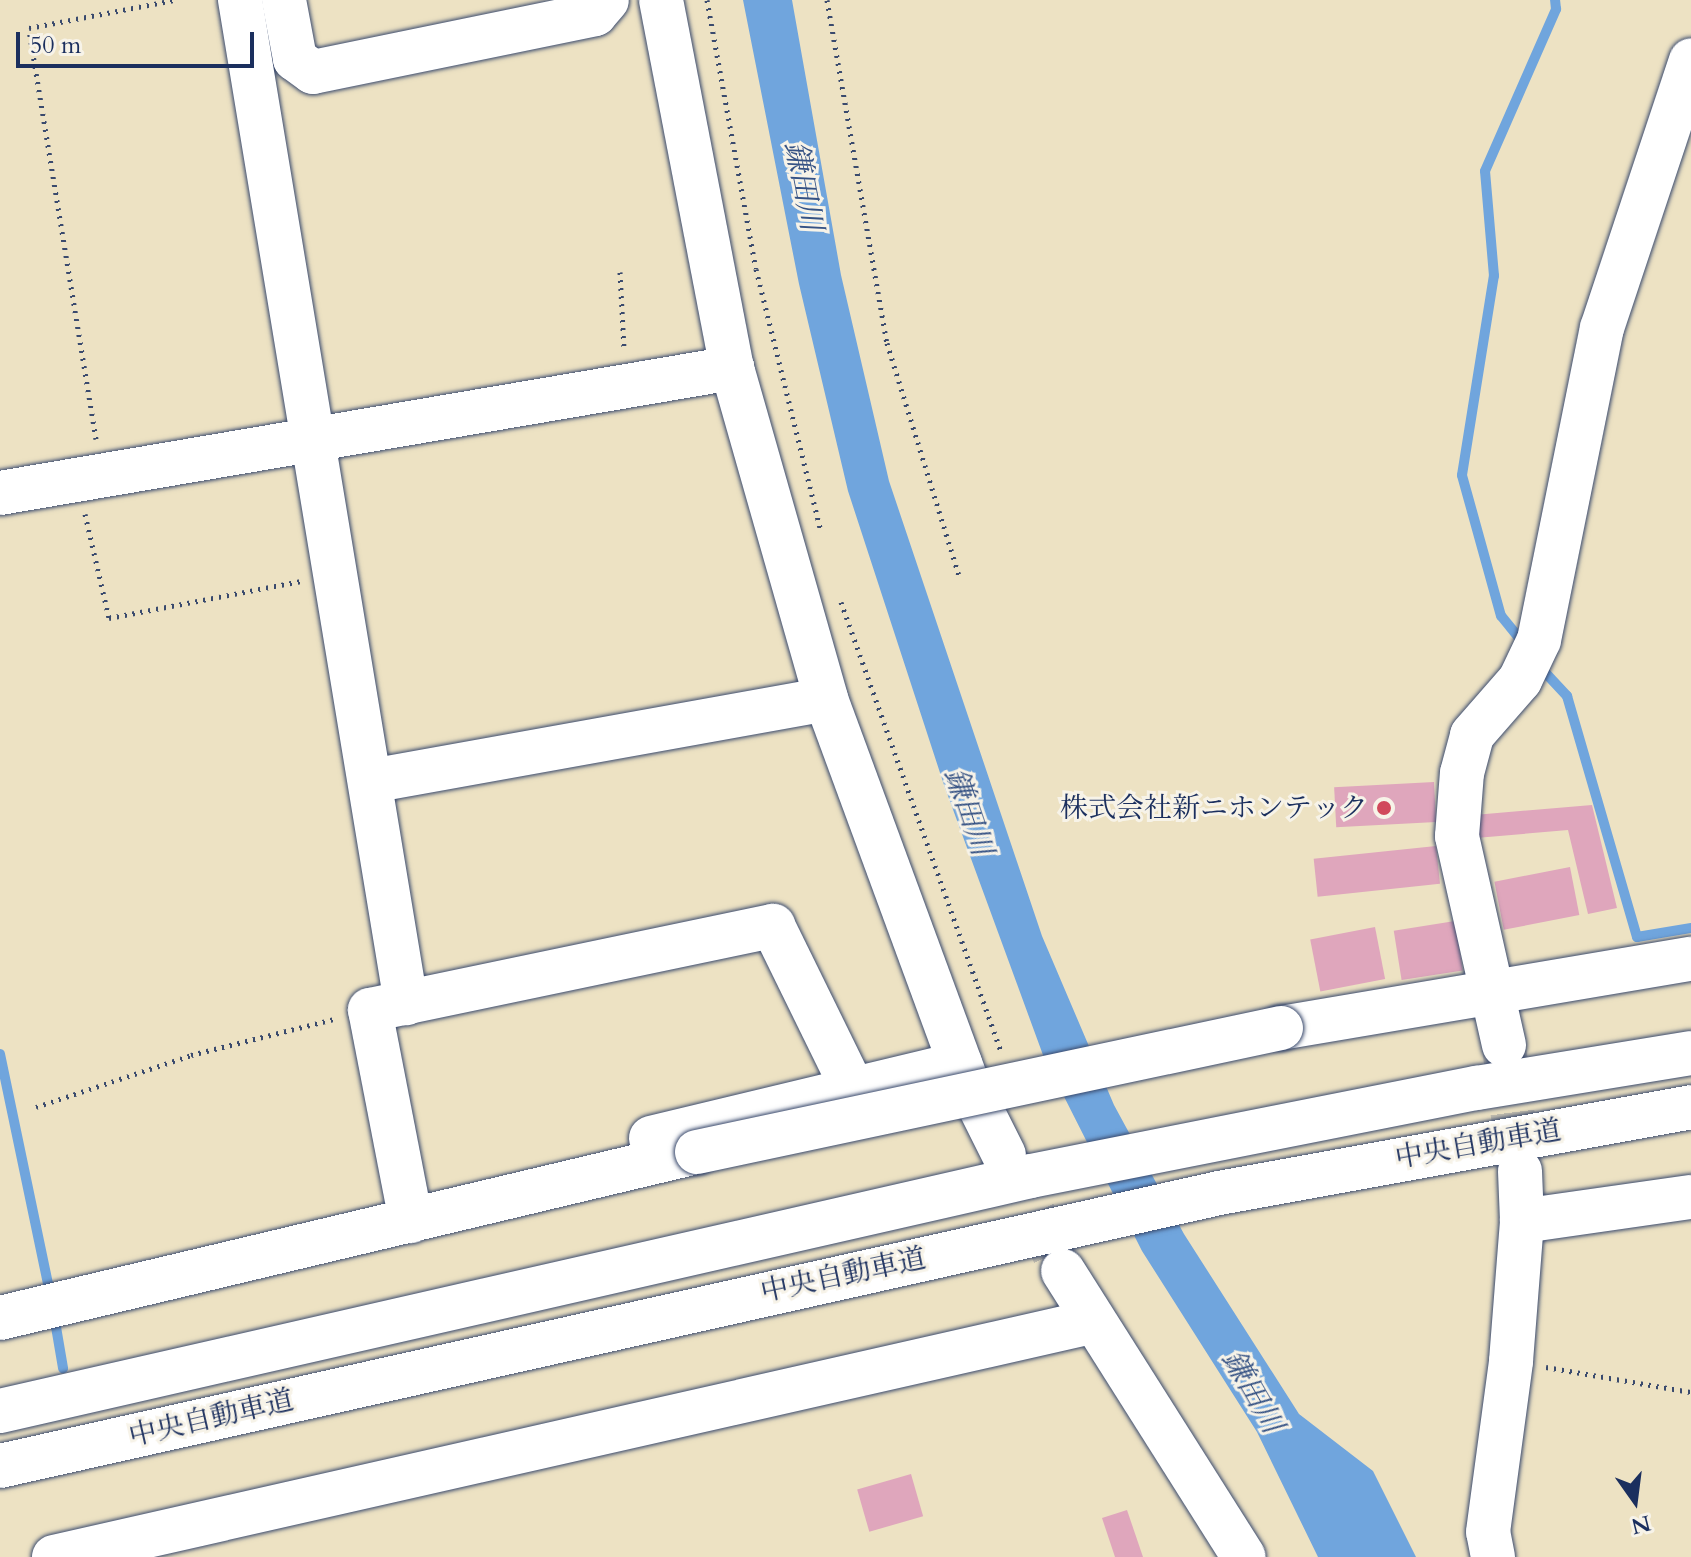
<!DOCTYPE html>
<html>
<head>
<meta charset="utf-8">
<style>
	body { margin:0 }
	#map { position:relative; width:1691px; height:1557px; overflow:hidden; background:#ede2c3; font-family:Cardo,"Noto Serif JP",serif }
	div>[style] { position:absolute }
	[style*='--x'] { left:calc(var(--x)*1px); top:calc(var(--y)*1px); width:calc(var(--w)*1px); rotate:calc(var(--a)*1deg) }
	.water>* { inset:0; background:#70a5dd }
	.stream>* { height:10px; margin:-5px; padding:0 5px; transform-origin:5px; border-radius:5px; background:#70a5dd }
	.building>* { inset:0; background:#dfa6bc; transform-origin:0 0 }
	.minor-tunnel>* { height:44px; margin-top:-22px; transform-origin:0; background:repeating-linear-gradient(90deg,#c3beaf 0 44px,transparent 0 66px) }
	.path>* { height:5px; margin-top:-2.5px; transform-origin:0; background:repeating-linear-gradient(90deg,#3a4a6d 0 2px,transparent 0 8px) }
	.roads { filter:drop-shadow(0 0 2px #3a4a6d) drop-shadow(0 0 2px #3a4a6d) }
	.minor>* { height:44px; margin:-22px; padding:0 22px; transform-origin:22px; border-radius:22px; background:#fff }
	.highway>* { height:44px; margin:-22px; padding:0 22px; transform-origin:22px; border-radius:22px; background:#fff }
	.bridges { filter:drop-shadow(0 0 2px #3a4a6d) drop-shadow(0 0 2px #3a4a6d) }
	.minor-bridge>* { height:44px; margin:-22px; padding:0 22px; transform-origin:22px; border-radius:22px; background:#fff }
	.dots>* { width:22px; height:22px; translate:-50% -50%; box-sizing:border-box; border:4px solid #f7f3e8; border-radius:50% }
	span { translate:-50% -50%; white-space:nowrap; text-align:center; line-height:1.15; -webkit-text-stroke:6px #f7f3e8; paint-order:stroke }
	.poi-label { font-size:28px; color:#1b2f5e }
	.right { translate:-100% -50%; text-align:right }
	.street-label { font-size:28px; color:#1b2f5e }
	.water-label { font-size:30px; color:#355284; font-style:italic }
	.north { position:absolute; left:1595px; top:1461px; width:80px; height:80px; -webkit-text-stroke:6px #f7f3e8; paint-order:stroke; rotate:166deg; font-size:22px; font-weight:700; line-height:32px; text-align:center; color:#1b2f5e }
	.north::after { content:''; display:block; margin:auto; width:28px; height:36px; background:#1b2f5e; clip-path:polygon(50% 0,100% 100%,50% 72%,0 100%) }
	.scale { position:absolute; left:16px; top:32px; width:238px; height:36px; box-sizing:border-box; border:4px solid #1b2f5e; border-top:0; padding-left:10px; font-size:24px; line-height:28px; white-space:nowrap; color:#1b2f5e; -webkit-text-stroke:6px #f7f3e8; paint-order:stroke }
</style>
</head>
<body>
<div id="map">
	<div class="water">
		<i style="clip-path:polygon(743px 0,792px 0,841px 275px,889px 481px,1042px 936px,1114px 1105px,1184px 1234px,1299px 1414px,1373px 1471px,1416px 1557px,1318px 1557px,1257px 1432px,1142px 1251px,1043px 1055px,944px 785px,848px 491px,799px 284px)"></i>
	</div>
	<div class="stream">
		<i style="--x:1524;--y:644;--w:36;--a:-129"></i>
		<i style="--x:1501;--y:616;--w:146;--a:-105.5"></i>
		<i style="--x:1462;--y:475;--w:202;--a:-80.9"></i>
		<i style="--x:1494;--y:276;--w:105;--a:-94.9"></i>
		<i style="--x:1485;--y:171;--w:177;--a:-66.3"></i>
		<i style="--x:1556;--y:9;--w:9;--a:-96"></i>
		<i style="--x:1540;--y:667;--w:40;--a:47"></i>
		<i style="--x:1567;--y:696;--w:251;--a:73.8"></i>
		<i style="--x:1637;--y:937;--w:55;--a:-9.5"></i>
		<i style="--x:0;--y:1054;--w:235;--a:78.2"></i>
		<i style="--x:55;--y:1321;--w:48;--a:80.3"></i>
	</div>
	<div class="building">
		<i style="left:1434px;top:782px;width:40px;height:100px;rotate:87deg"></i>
		<i style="clip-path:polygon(1592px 805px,1617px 908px,1588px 914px,1568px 830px,1476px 838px,1474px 815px)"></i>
		<i style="left:1436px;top:846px;width:38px;height:123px;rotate:84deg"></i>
		<i style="left:1570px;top:867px;width:49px;height:77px;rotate:79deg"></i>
		<i style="left:1455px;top:921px;width:50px;height:62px;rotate:81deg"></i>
		<i style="left:1375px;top:927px;width:53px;height:66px;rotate:79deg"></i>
		<i style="left:911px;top:1474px;width:44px;height:56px;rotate:74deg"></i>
		<i style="clip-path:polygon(1127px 1510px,1143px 1557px,1115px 1557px,1102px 1518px)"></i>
	</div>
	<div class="minor-tunnel">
		<i style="--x:1504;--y:1047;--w:125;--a:82.6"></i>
		<i style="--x:1004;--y:1155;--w:123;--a:63"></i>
	</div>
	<div class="path">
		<i style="--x:707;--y:0;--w:273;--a:79.7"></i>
		<i style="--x:756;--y:269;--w:270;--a:76.1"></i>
		<i style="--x:827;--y:0;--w:348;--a:80.1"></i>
		<i style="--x:887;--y:343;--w:247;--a:72.8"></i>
		<i style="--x:620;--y:272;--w:77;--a:87"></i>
		<i style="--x:96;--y:439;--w:416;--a:-99.3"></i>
		<i style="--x:29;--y:28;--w:149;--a:-10.9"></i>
		<i style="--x:85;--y:514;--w:107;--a:77"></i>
		<i style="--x:109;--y:618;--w:196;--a:-10.9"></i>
		<i style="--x:841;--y:602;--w:478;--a:70.4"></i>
		<i style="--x:36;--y:1107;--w:163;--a:-18.5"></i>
		<i style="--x:191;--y:1055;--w:147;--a:-14.1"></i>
		<i style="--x:1546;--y:1367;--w:147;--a:9.8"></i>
	</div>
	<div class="roads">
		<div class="minor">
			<i style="--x:240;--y:0;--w:1017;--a:80.6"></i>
			<i style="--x:284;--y:0;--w:60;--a:79.4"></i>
			<i style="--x:295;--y:59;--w:22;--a:36"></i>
			<i style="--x:313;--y:72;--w:288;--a:-11.6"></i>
			<i style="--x:595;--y:14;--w:18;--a:-49"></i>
			<i style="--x:661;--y:0;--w:375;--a:79.1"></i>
			<i style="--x:732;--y:368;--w:344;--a:74.1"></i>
			<i style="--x:826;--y:699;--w:408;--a:69.8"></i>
			<i style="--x:0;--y:493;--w:743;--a:-9.69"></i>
			<i style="--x:371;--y:781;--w:462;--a:-10.2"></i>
			<i style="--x:1281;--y:1028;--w:416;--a:-9.6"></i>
			<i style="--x:1504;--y:1045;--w:214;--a:-102.7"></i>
			<i style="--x:1457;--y:836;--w:63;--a:-85.5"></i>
			<i style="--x:1462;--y:773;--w:39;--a:-75"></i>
			<i style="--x:1472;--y:735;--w:73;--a:-48.9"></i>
			<i style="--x:1520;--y:680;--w:44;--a:-64.6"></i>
			<i style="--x:1539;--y:640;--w:318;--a:-78.6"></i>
			<i style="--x:1602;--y:328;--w:282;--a:-71.6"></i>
			<i style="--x:981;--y:1109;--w:51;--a:63.4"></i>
			<i style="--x:651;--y:1138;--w:318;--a:-13.5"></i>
			<i style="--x:411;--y:1221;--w:215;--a:-101"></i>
			<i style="--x:370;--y:1010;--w:412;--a:-11.8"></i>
			<i style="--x:773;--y:926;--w:184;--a:63.9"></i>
			<i style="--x:1522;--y:1221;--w:171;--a:-8.1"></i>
			<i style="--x:1063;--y:1271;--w:338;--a:57.7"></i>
			<i style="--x:0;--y:1318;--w:716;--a:-13.4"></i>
			<i style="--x:54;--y:1557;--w:1063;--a:-12.77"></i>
			<i style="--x:1493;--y:1557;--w:25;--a:-101"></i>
			<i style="--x:1488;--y:1532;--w:173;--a:-82.3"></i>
			<i style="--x:1511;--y:1361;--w:140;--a:-85.5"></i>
			<i style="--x:1522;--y:1221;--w:50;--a:-92.3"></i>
		</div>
		<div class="highway">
			<i style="--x:0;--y:1411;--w:1057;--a:-12.84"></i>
			<i style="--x:1031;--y:1176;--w:455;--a:-11.2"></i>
			<i style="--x:1477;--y:1088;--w:217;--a:-9.3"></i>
			<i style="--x:0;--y:1466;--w:1249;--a:-12.62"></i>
			<i style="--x:1219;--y:1193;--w:480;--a:-10.3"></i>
		</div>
	</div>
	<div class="bridges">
		<div class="minor-bridge">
			<i style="--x:697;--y:1152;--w:597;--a:-11.99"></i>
		</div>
	</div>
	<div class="dots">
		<i style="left:1384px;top:808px;background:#d1495b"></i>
	</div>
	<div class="poi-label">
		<span class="right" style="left:1368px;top:808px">株式会社新ニホンテック</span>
	</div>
	<div class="street-label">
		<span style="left:1478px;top:1144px;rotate:-10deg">中央自動車道</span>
		<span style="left:843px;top:1275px;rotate:-12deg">中央自動車道</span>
		<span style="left:211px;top:1418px;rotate:-13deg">中央自動車道</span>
	</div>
	<div class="water-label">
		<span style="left:803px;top:186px;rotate:79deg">鎌田川</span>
		<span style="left:968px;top:812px;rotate:71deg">鎌田川</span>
		<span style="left:1252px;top:1392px;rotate:60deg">鎌田川</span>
	</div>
	<div class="north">N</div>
	<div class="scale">50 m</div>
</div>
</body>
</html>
